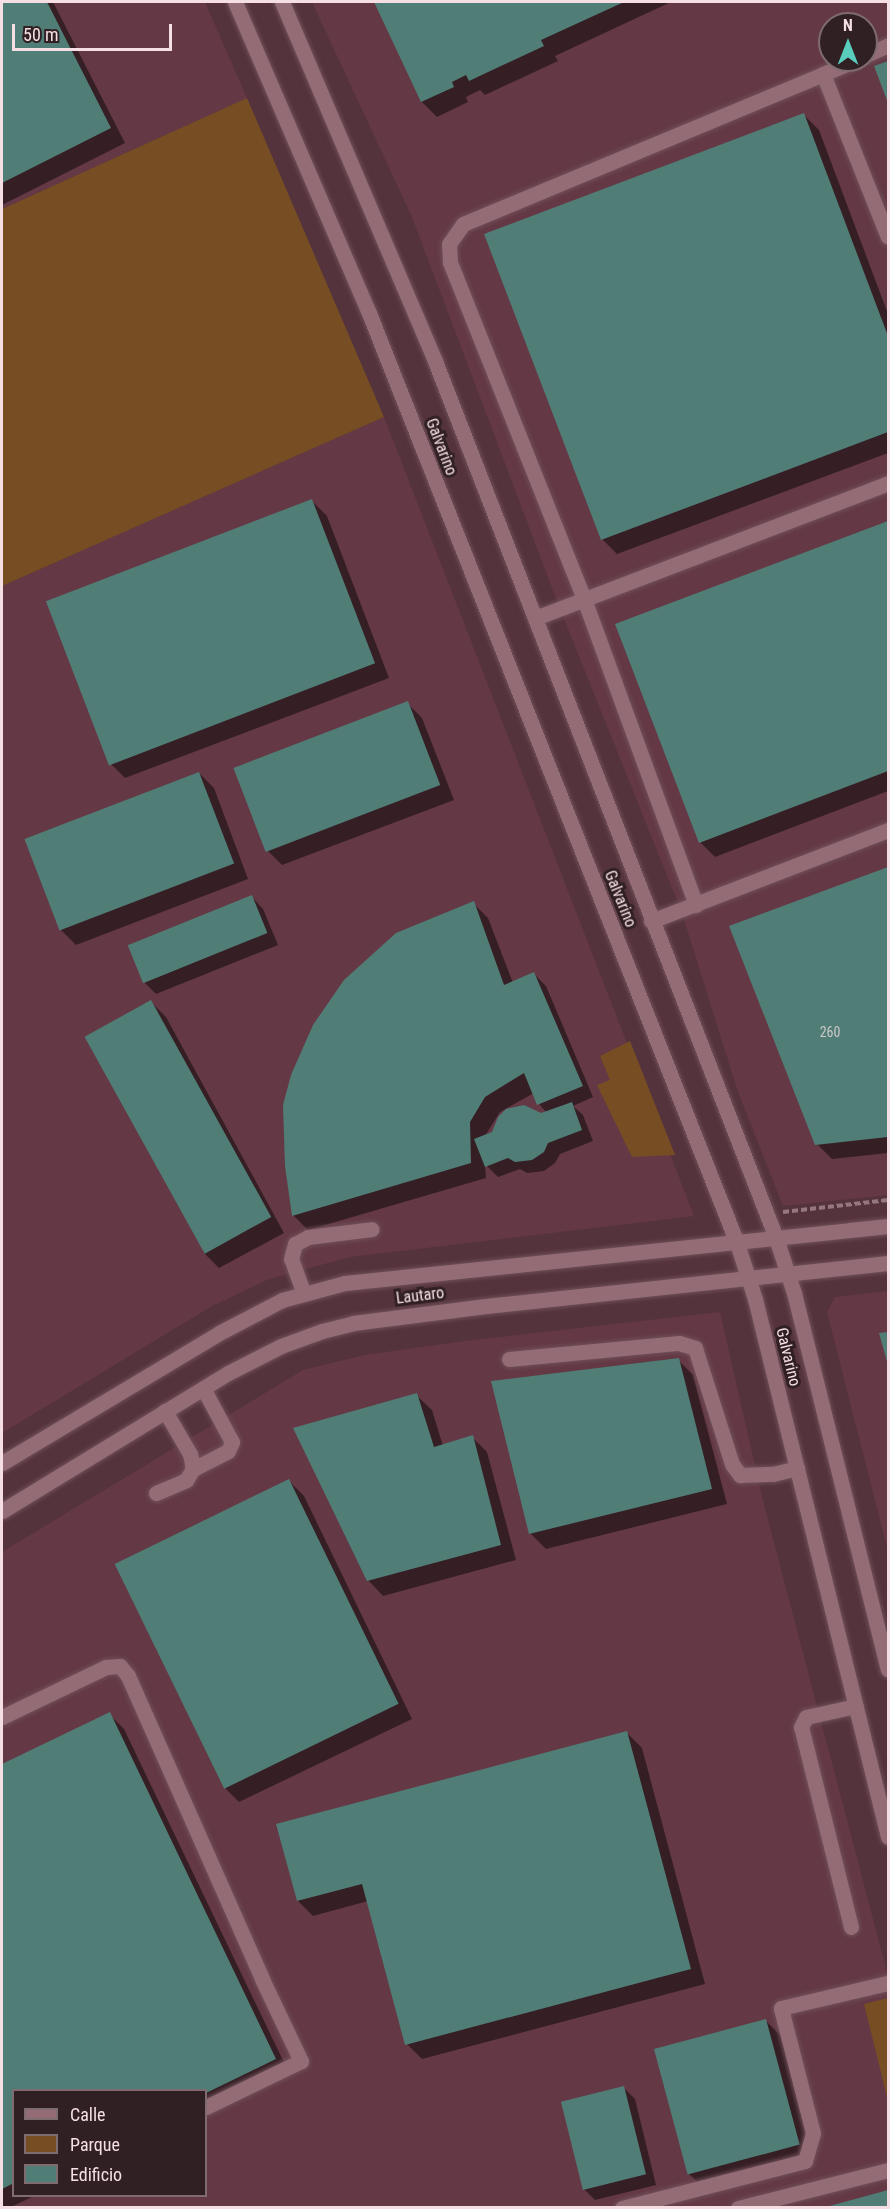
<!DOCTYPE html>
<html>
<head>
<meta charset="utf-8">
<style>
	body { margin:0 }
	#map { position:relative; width:890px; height:2209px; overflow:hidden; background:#55333c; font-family:"Roboto Condensed",sans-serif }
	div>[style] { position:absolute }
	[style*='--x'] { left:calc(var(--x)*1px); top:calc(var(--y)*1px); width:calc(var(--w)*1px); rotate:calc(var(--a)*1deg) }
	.built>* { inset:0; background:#643945 }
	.green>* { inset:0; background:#774d24 }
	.shadow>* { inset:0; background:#0007 }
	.building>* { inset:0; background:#507e76; transform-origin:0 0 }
	.path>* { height:4px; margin-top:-2px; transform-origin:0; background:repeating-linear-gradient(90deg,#95777e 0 6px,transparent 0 9px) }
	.roads { filter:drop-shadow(0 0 2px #6f5059) drop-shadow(0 0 2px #6f5059) }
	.minor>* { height:15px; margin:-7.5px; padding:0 7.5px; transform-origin:7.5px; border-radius:7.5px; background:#946c76 }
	span { translate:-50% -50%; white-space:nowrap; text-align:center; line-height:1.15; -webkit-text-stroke:6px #302024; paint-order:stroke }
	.number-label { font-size:14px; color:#ccc7c8 }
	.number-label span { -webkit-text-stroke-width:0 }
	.street-label { font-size:16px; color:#f6dfe4 }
	.frame { position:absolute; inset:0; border:3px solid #f6dfe4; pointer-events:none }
	.legend { position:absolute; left:12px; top:2089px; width:195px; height:108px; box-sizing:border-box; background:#302024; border:2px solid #7f6c71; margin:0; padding:8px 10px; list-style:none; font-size:18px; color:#f6dfe4 }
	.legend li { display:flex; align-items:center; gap:12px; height:30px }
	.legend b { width:30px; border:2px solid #7f6c71 }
	.north { position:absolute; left:818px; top:12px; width:60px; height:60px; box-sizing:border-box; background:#302024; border:2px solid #7f6c71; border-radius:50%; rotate:0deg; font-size:16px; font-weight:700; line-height:24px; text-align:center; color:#f6dfe4 }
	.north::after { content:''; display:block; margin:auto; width:21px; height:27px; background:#5acebd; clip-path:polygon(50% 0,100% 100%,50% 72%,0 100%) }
	.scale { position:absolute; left:12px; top:24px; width:160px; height:27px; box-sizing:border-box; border:3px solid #f6dfe4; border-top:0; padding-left:8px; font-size:18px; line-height:21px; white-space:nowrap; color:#f6dfe4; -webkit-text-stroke:4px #302024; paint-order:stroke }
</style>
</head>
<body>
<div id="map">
	<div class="built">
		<i style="clip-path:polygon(2px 2px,205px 2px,247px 98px,2px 209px)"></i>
		<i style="clip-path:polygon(evenodd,312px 2px,888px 2px,888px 1195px,783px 1206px,737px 1089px,681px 910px,560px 609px,412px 217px,312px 2px,830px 24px,866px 24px,866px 60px,830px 60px,830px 24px)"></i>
		<i style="clip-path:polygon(384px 417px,694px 1216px,350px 1257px,269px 1279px,212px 1306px,2px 1433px,2px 586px)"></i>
		<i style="clip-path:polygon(888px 1291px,888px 1551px,827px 1312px,835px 1297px)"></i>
		<i style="clip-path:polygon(evenodd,720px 1312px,763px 1501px,888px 1976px,888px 2207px,2px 2208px,2px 1552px,303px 1370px,365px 1355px,465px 1341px,720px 1312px,14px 2090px,206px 2090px,206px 2196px,14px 2196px,14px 2090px)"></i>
	</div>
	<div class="green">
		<i style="clip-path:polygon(247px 98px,384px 417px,2px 586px,2px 209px)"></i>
		<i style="clip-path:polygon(630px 1041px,675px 1155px,632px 1157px,597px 1085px,610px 1080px,600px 1056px)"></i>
		<i style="clip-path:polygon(888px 1998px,888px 2101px,864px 2004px)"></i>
	</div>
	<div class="shadow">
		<i style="clip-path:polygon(2px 2px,53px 2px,125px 143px,2px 205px)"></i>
		<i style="clip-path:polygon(375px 2px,671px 2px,555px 56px,558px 61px,485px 95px,480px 90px,466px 97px,468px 102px,437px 117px,422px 102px)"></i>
		<i style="clip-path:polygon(804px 115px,819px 130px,888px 314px,888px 453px,617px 554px,602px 539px)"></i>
		<i style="clip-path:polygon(312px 501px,327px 516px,389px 678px,125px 778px,110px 763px)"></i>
		<i style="clip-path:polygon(888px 522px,888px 791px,715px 857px,700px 842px,617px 625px)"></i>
		<i style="clip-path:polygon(407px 703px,422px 718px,454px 800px,282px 865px,267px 850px)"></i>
		<i style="clip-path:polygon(199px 773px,214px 788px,248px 879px,76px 945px,61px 930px)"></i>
		<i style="clip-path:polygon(888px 869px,888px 1153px,832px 1159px,817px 1144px,731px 927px)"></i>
		<i style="clip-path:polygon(252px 897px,263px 909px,278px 945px,156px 994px,144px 982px)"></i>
		<i style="clip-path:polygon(evenodd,473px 903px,488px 918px,513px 983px,534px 974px,546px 986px,593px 1097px,573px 1106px,583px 1115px,593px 1141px,560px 1154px,555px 1163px,544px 1171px,527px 1173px,520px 1169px,498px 1177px,485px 1164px,486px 1178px,308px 1230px,293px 1215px,473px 903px,534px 1093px,539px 1104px,547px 1113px,485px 1136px,500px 1112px,534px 1093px)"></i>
		<i style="clip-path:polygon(151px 1002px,166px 1017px,284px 1233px,219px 1268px,204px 1253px)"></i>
		<i style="clip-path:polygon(678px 1360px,693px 1375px,727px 1504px,546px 1549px,531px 1534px,493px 1382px)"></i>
		<i style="clip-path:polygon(416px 1395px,432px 1410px,443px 1446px,472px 1437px,487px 1452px,516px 1560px,383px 1596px,368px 1580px)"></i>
		<i style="clip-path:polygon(289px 1481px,304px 1496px,412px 1719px,239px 1802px,224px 1787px)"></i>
		<i style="clip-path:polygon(109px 1714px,124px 1729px,290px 2075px,206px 2115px,206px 2090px,14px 2090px,14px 2196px,34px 2196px,9px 2208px,2px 2208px,2px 1765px)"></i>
		<i style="clip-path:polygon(627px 1733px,642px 1748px,705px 1984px,422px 2059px,407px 2044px,368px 1901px,313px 1916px,298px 1901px,278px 1825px)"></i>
		<i style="clip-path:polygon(766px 2021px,781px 2036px,813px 2160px,704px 2188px,688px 2173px)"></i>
		<i style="clip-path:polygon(624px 2088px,635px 2099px,656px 2185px,595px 2200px,584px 2189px)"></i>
	</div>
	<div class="building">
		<i style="clip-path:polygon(2px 2px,47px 2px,111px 128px,2px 183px)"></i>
		<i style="clip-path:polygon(374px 2px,624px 2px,541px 40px,544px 46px,469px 81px,466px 75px,452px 82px,454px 87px,421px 102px)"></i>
		<i style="clip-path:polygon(888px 61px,888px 103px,874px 66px)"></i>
		<i style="clip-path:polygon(804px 113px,888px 336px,888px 432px,601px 540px,484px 234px)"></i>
		<i style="left:312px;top:499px;width:176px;height:285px;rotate:69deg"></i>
		<i style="clip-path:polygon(888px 521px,888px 771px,699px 843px,615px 624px)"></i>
		<i style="left:408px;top:701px;width:90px;height:187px;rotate:69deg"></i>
		<i style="left:199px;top:772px;width:98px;height:187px;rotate:69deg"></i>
		<i style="clip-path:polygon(888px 867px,888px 1137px,815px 1145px,729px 926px)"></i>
		<i style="left:252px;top:895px;width:41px;height:134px;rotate:68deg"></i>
		<i style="clip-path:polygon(474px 901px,504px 985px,534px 972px,583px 1086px,537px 1105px,524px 1073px,485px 1097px,470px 1122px,471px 1163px,292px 1216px,285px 1166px,283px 1105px,291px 1075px,313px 1025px,344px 980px,396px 933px)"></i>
		<i style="left:151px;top:1000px;width:248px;height:76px;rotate:61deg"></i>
		<i style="clip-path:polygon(572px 1102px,582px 1130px,548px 1143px,544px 1152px,532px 1160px,515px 1162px,508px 1158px,485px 1167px,474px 1139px,492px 1132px,498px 1117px,506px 1109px,524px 1105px,541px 1113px)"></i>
		<i style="clip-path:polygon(888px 1332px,888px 1365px,879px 1333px)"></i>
		<i style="clip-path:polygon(679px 1358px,712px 1489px,529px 1534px,491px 1381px)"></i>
		<i style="clip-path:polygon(417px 1393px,434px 1447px,473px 1435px,501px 1545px,367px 1581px,293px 1428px)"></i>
		<i style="left:289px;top:1479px;width:250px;height:194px;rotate:64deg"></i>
		<i style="clip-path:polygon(110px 1712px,276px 2059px,206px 2093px,206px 2090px,14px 2090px,14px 2183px,2px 2189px,2px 1764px)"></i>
		<i style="clip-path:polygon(627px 1731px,691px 1969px,405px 2045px,362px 1884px,297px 1901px,276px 1824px)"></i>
		<i style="left:766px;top:2019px;width:130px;height:116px;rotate:75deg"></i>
		<i style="left:624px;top:2086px;width:91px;height:65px;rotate:76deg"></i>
		<i style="clip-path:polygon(888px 2190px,888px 2208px,826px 2208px,826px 2207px)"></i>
	</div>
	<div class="path">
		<i style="--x:783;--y:1212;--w:106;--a:-6.5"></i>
	</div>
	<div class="roads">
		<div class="minor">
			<i style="--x:235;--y:2;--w:339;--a:66.7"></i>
			<i style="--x:369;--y:313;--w:1000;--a:68.41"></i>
			<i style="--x:737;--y:1243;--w:59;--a:72.2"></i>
			<i style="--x:755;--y:1299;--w:554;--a:76.11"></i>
			<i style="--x:282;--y:2;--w:390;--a:66.9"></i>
			<i style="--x:435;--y:361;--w:941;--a:68.75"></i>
			<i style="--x:776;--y:1238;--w:58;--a:71.9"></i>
			<i style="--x:794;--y:1293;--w:388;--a:76"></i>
			<i style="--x:866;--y:55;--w:24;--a:-24"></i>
			<i style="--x:823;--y:74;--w:36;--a:-23"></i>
			<i style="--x:535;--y:618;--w:378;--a:-20.9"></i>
			<i style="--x:696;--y:905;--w:326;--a:-110.1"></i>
			<i style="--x:584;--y:599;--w:363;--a:-111.7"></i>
			<i style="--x:450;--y:262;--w:18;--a:-93"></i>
			<i style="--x:449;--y:244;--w:24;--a:-55"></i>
			<i style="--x:463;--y:224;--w:390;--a:-22.6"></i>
			<i style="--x:823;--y:74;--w:175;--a:68.3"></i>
			<i style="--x:651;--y:921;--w:254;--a:-21"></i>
			<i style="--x:304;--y:1294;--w:37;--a:-110"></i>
			<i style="--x:291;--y:1259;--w:16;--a:-75"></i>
			<i style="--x:295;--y:1244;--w:15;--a:-28"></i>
			<i style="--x:308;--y:1237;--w:64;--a:-7.1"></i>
			<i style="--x:509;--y:1359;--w:171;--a:-5.4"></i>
			<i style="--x:679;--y:1343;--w:17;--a:17"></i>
			<i style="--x:695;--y:1348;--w:122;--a:72.3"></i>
			<i style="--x:732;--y:1464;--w:14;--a:54"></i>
			<i style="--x:740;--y:1475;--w:33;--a:-2"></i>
			<i style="--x:773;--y:1474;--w:25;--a:-14"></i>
			<i style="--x:2;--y:1463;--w:253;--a:-30.9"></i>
			<i style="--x:219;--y:1333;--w:71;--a:-27.6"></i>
			<i style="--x:282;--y:1300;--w:65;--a:-15.1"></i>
			<i style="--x:345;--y:1283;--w:546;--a:-5.99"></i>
			<i style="--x:193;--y:1469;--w:39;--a:-27"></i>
			<i style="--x:228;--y:1451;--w:10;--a:-66"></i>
			<i style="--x:232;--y:1442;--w:61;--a:-118.2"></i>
			<i style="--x:156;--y:1493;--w:33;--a:-23"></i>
			<i style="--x:186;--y:1480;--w:13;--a:-58"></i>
			<i style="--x:193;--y:1469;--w:15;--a:-101"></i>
			<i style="--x:190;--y:1454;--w:50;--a:-120.2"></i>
			<i style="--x:2;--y:1511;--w:265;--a:-31.4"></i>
			<i style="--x:228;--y:1373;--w:59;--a:-27"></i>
			<i style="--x:281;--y:1346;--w:44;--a:-20.1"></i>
			<i style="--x:322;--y:1331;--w:32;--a:-14"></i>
			<i style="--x:353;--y:1323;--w:134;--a:-7.3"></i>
			<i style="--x:486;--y:1306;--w:404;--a:-6.1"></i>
			<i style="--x:2;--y:1717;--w:115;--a:-25.7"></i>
			<i style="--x:106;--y:1667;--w:14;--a:-4"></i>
			<i style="--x:120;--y:1666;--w:13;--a:51"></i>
			<i style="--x:128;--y:1676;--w:331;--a:66.1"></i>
			<i style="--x:262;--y:1979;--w:91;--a:64.6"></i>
			<i style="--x:301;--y:2061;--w:106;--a:154.2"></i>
			<i style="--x:851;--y:1927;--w:206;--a:-104"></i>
			<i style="--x:801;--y:1727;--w:11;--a:-63"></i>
			<i style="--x:806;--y:1717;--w:51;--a:-12.4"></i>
			<i style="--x:622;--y:2208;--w:189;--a:-14.4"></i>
			<i style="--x:805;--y:2161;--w:29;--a:-74"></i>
			<i style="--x:813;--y:2133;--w:129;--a:-104.4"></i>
			<i style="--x:781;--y:2008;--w:110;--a:-13.2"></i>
			<i style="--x:738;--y:2208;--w:155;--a:-14.2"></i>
		</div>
	</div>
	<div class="number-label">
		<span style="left:830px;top:1032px">260</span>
	</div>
	<div class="street-label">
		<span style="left:441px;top:447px;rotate:69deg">Galvarino</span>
		<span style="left:620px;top:899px;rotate:68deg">Galvarino</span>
		<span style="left:420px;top:1296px;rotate:-7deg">Lautaro</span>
		<span style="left:788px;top:1357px;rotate:76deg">Galvarino</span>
	</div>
	<div class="frame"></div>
	<ul class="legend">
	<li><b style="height:8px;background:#946c76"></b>Calle</li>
	<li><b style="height:16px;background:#774d24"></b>Parque</li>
	<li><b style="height:16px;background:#507e76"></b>Edificio</li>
	</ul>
	<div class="north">N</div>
	<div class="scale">50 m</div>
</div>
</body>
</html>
